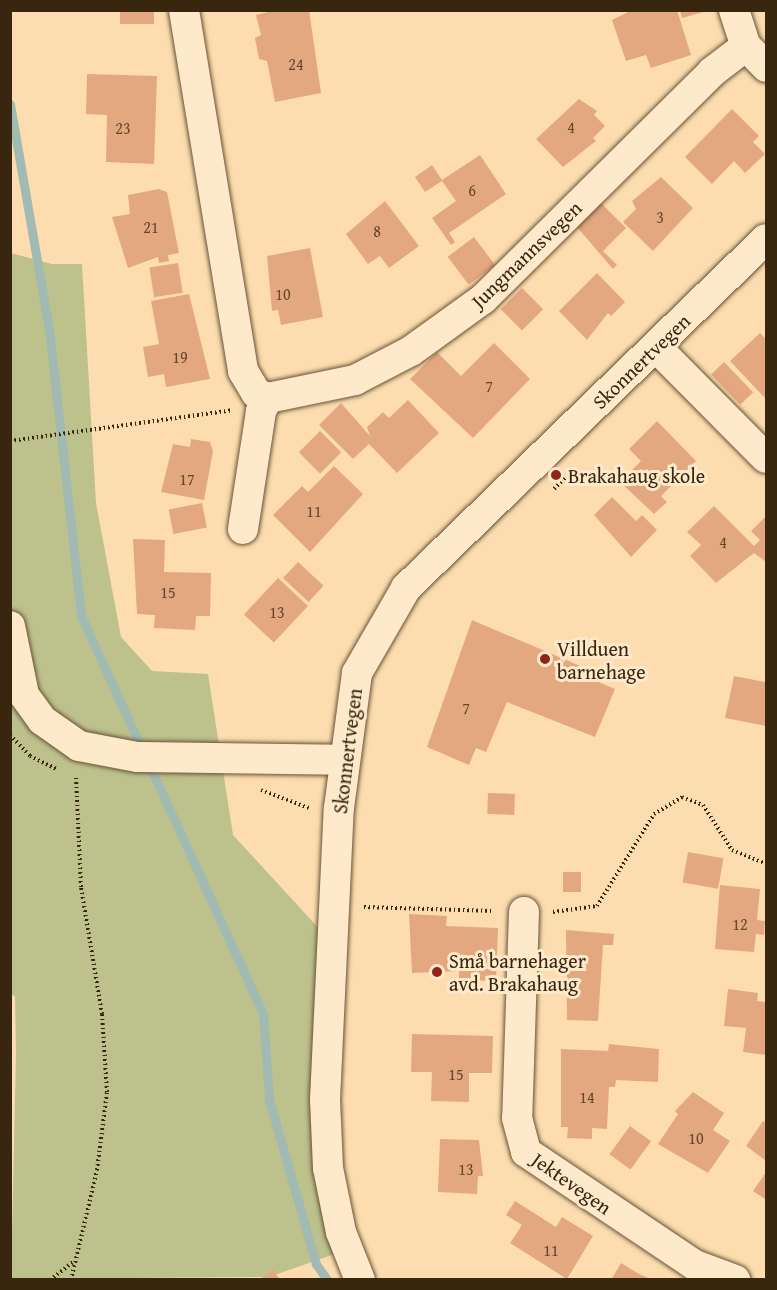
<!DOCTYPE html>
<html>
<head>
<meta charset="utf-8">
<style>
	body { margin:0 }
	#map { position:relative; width:777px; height:1290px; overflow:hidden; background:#fdddaf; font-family:"Gentium Book Plus",serif }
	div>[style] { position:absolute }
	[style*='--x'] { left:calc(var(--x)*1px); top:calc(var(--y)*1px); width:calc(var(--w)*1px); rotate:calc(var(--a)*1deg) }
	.green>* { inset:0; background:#bdc28d }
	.stream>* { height:9px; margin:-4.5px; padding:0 4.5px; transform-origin:4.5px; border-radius:4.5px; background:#a1bab2 }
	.building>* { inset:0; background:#e4a881; transform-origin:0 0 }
	.path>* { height:4px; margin-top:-2px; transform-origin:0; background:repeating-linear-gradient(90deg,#38260f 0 1.5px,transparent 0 4.5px) }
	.roads { filter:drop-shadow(0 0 2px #695437) drop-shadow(0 0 2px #695437) }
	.minor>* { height:30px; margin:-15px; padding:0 15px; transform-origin:15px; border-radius:15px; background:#fee9cb }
	.dots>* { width:16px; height:16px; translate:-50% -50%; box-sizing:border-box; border:3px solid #fee9cb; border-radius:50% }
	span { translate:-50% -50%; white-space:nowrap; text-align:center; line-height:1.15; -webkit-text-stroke:6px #fee9cb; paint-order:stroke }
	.number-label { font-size:16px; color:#63462c }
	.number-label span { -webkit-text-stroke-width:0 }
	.street-label { font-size:20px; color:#38260f }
	.poi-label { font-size:20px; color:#38260f }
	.left { translate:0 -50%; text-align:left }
	.frame { position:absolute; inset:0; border:12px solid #38260f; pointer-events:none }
</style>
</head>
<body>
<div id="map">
	<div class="green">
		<i style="clip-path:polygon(11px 253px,52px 264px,82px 264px,96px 503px,121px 637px,152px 671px,208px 674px,233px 835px,335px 946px,329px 1076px,346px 1250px,269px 1277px,11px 1279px,16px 1052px,15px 996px,11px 995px)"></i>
	</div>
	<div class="stream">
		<i style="--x:10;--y:104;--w:228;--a:80.2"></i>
		<i style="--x:49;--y:329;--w:289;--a:83.6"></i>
		<i style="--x:81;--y:616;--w:437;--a:65.4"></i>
		<i style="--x:263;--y:1013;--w:86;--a:86"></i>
		<i style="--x:269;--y:1099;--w:172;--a:74.1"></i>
		<i style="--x:316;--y:1264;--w:19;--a:55"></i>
	</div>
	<div class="building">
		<i style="left:120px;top:10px;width:34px;height:14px"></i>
		<i style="clip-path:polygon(276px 10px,309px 10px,321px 93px,275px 102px,267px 61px,259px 59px,255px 38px,261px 35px,256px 15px)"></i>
		<i style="clip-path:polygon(632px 10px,677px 10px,691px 55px,651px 68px,646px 55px,626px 61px,612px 20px)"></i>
		<i style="clip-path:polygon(680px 10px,707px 10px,707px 11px,682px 18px)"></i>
		<i style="clip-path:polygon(87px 74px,157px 76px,154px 164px,106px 162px,107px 115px,86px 114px)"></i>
		<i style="clip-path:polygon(579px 99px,597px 111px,594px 115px,605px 126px,593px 138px,596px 141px,563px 167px,536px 139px)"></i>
		<i style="clip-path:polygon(732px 109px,759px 136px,753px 142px,765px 154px,745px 173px,734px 161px,712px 184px,685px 157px)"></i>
		<i style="clip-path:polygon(480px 155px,506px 194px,449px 233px,455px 242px,451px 245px,432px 218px,456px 201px,442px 181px,425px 192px,415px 177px,432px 165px,442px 180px)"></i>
		<i style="clip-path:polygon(661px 177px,693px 208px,653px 251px,623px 222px,636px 209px,632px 201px)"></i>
		<i style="clip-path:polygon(159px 189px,167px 192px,179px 253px,168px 255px,169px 261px,159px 263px,158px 257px,128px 268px,112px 217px,130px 214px,128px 195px)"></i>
		<i style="clip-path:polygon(385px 201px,419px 246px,389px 268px,380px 256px,368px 264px,346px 234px)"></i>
		<i style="clip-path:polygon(600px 202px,626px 228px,603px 251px,617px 265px,613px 269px,576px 226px)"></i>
		<i style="left:474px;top:237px;width:35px;height:33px;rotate:53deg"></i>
		<i style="clip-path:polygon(310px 248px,323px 317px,281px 325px,278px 310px,272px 311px,267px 256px)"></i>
		<i style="left:178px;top:263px;width:30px;height:29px;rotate:81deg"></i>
		<i style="clip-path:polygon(597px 273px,625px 302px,611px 316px,608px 313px,587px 340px,559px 311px)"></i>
		<i style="left:522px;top:288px;width:30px;height:30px;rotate:45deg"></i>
		<i style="clip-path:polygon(189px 294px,210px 379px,166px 387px,164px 374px,148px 377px,143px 347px,159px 344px,151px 301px)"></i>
		<i style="clip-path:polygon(760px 333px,766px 339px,766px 399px,730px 361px)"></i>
		<i style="clip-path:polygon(494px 343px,530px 379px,473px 438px,410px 379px,437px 352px,461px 376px)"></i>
		<i style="left:724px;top:362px;width:42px;height:18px;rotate:46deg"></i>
		<i style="clip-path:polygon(408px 400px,439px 433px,397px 473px,369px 444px,353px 459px,319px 425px,341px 403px,370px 436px,367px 427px,383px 412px,389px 418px)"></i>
		<i style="clip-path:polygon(657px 421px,696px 461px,661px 496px,667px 502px,654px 514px,620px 482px,641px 461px,629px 449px)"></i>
		<i style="left:320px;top:431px;width:30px;height:30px;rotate:45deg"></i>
		<i style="clip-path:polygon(191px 439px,210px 442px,213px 451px,204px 500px,161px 492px,173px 444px,190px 447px)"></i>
		<i style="clip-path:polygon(334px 466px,363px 494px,310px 552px,273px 515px,302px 486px,308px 492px)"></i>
		<i style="clip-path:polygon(612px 497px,636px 521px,642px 515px,657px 530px,631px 557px,594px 515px)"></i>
		<i style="left:202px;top:503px;width:25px;height:34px;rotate:79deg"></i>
		<i style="clip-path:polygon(714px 506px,754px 546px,760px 540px,751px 531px,766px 516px,766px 562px,754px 553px,716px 583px,690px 556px,701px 545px,687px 532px)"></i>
		<i style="clip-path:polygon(133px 539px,165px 540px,164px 572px,211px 573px,210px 616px,196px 616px,195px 630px,154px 628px,155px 615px,137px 614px)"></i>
		<i style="left:298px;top:562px;width:35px;height:22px;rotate:43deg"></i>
		<i style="left:278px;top:578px;width:41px;height:50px;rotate:43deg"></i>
		<i style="clip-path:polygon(472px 620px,599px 674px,596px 681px,615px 689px,595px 737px,507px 702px,486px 752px,476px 748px,469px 765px,427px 747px)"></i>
		<i style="clip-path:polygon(734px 676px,766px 682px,766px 726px,725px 718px)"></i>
		<i style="left:488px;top:793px;width:27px;height:21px;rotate:2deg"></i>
		<i style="left:688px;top:852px;width:36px;height:31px;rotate:10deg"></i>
		<i style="left:563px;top:872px;width:18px;height:20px"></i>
		<i style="clip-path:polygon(720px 885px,760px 889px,757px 920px,765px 921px,764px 935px,756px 934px,754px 952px,715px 949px)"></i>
		<i style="clip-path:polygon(409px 914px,447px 916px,446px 926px,498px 928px,496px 981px,459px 980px,459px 971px,412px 973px)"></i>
		<i style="clip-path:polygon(566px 930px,614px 934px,613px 945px,603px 945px,598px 1021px,567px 1020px)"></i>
		<i style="clip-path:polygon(728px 989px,758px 993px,757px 1001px,766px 1002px,766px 1055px,743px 1052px,746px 1028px,724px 1026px)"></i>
		<i style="clip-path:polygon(412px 1034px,493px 1036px,492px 1073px,469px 1073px,469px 1102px,431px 1101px,432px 1072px,411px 1072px)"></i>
		<i style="clip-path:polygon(609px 1044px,659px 1049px,658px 1082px,616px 1080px,615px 1087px,609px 1087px,607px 1129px,592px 1128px,592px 1139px,567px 1138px,568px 1127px,561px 1127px,561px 1049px,608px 1051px)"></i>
		<i style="clip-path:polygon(693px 1092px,724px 1113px,713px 1130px,730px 1141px,708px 1173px,658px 1144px,678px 1114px,675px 1111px)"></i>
		<i style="clip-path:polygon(763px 1121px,766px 1123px,766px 1161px,746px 1146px)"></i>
		<i style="left:630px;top:1126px;width:26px;height:35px;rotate:36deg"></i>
		<i style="clip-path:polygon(440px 1139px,479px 1140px,483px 1176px,478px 1176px,477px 1194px,438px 1192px)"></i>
		<i style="clip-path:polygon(766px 1172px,766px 1200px,753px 1191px)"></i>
		<i style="clip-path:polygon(515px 1201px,556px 1227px,562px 1217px,593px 1236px,567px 1279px,510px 1243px,522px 1225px,506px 1215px)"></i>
		<i style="clip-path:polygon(621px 1263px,639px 1274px,653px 1280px,611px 1280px)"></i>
		<i style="clip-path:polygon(273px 1269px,280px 1280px,259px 1280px)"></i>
	</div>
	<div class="path">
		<i style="--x:10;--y:441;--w:224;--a:-7.9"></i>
		<i style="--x:554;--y:489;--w:16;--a:-45"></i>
		<i style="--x:10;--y:735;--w:29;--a:46"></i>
		<i style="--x:30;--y:756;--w:30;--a:26"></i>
		<i style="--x:261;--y:790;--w:51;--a:20.6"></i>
		<i style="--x:364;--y:907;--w:130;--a:1.8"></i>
		<i style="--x:553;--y:912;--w:44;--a:-7.8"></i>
		<i style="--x:597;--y:906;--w:108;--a:-58.2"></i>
		<i style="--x:654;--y:814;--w:33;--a:-31"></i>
		<i style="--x:682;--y:797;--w:22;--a:21"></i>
		<i style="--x:703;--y:805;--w:54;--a:57.2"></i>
		<i style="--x:732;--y:850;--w:37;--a:22"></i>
		<i style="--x:50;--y:1280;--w:29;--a:-38"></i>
		<i style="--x:71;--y:1280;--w:113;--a:-76.7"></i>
		<i style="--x:97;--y:1170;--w:79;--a:-82.7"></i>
		<i style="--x:107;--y:1092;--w:78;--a:-93.7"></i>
		<i style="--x:102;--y:1014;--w:129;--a:-99.4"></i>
		<i style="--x:81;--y:887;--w:111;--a:-92.6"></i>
	</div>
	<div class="roads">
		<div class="minor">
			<i style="--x:184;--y:10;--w:366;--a:80.7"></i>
			<i style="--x:243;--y:371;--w:26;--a:59"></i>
			<i style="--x:256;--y:393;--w:13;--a:23"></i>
			<i style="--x:268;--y:398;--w:89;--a:-11.7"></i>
			<i style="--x:355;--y:380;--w:63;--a:-27.4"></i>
			<i style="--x:411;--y:351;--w:89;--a:-35.8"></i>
			<i style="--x:483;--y:299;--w:322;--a:-44.7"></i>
			<i style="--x:712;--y:72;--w:43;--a:-37.4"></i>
			<i style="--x:734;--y:10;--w:38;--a:72"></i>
			<i style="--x:746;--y:46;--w:29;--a:46"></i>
			<i style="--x:656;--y:347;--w:156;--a:45.3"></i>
			<i style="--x:243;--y:529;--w:119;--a:-81.3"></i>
			<i style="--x:261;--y:411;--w:15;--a:-62"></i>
			<i style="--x:10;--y:626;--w:70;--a:78.5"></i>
			<i style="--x:24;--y:695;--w:31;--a:54"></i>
			<i style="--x:42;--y:720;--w:45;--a:35.1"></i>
			<i style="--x:79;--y:746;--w:59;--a:10.7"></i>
			<i style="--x:137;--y:757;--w:206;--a:0.8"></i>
			<i style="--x:524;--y:912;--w:206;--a:91.9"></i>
			<i style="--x:517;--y:1118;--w:35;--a:75"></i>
			<i style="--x:526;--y:1152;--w:203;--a:33.8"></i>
			<i style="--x:695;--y:1265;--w:43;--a:20.6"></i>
			<i style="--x:360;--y:1280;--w:52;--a:-111.6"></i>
			<i style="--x:341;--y:1232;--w:65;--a:-101.5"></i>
			<i style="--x:328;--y:1168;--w:68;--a:-92.5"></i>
			<i style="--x:325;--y:1100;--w:292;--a:-87.3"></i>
			<i style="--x:339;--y:808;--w:136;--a:-82.4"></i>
			<i style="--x:357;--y:673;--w:98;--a:-60"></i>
			<i style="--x:406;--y:588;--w:501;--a:-44.11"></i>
		</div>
	</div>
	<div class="dots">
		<i style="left:556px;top:475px;background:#8f2418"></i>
		<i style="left:545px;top:659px;background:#8f2418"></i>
		<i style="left:437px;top:972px;background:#8f2418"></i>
	</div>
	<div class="number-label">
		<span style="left:296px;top:64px">24</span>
		<span style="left:571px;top:127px">4</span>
		<span style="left:123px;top:128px">23</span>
		<span style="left:472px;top:190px">6</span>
		<span style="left:660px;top:217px">3</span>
		<span style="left:151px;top:227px">21</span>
		<span style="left:377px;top:231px">8</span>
		<span style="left:283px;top:294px">10</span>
		<span style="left:180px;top:357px">19</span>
		<span style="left:489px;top:386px">7</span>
		<span style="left:187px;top:479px">17</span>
		<span style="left:314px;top:511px">11</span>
		<span style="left:723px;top:542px">4</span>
		<span style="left:168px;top:592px">15</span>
		<span style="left:277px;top:612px">13</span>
		<span style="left:466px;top:708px">7</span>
		<span style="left:740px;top:924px">12</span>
		<span style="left:456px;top:1074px">15</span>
		<span style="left:587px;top:1097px">14</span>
		<span style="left:696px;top:1138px">10</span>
		<span style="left:466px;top:1169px">13</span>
		<span style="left:551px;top:1250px">11</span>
	</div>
	<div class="street-label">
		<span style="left:526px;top:254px;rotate:-44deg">Jungmannsvegen</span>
		<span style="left:641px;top:361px;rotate:-44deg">Skonnertvegen</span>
		<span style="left:347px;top:751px;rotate:-83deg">Skonnertvegen</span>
		<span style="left:572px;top:1183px;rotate:35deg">Jektevegen</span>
	</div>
	<div class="poi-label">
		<span class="left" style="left:568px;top:475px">Brakahaug skole</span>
		<span class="left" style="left:557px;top:660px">Villduen<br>barnehage</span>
		<span class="left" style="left:449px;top:972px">Små barnehager<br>avd. Brakahaug</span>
	</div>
	<div class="frame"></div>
</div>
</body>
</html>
